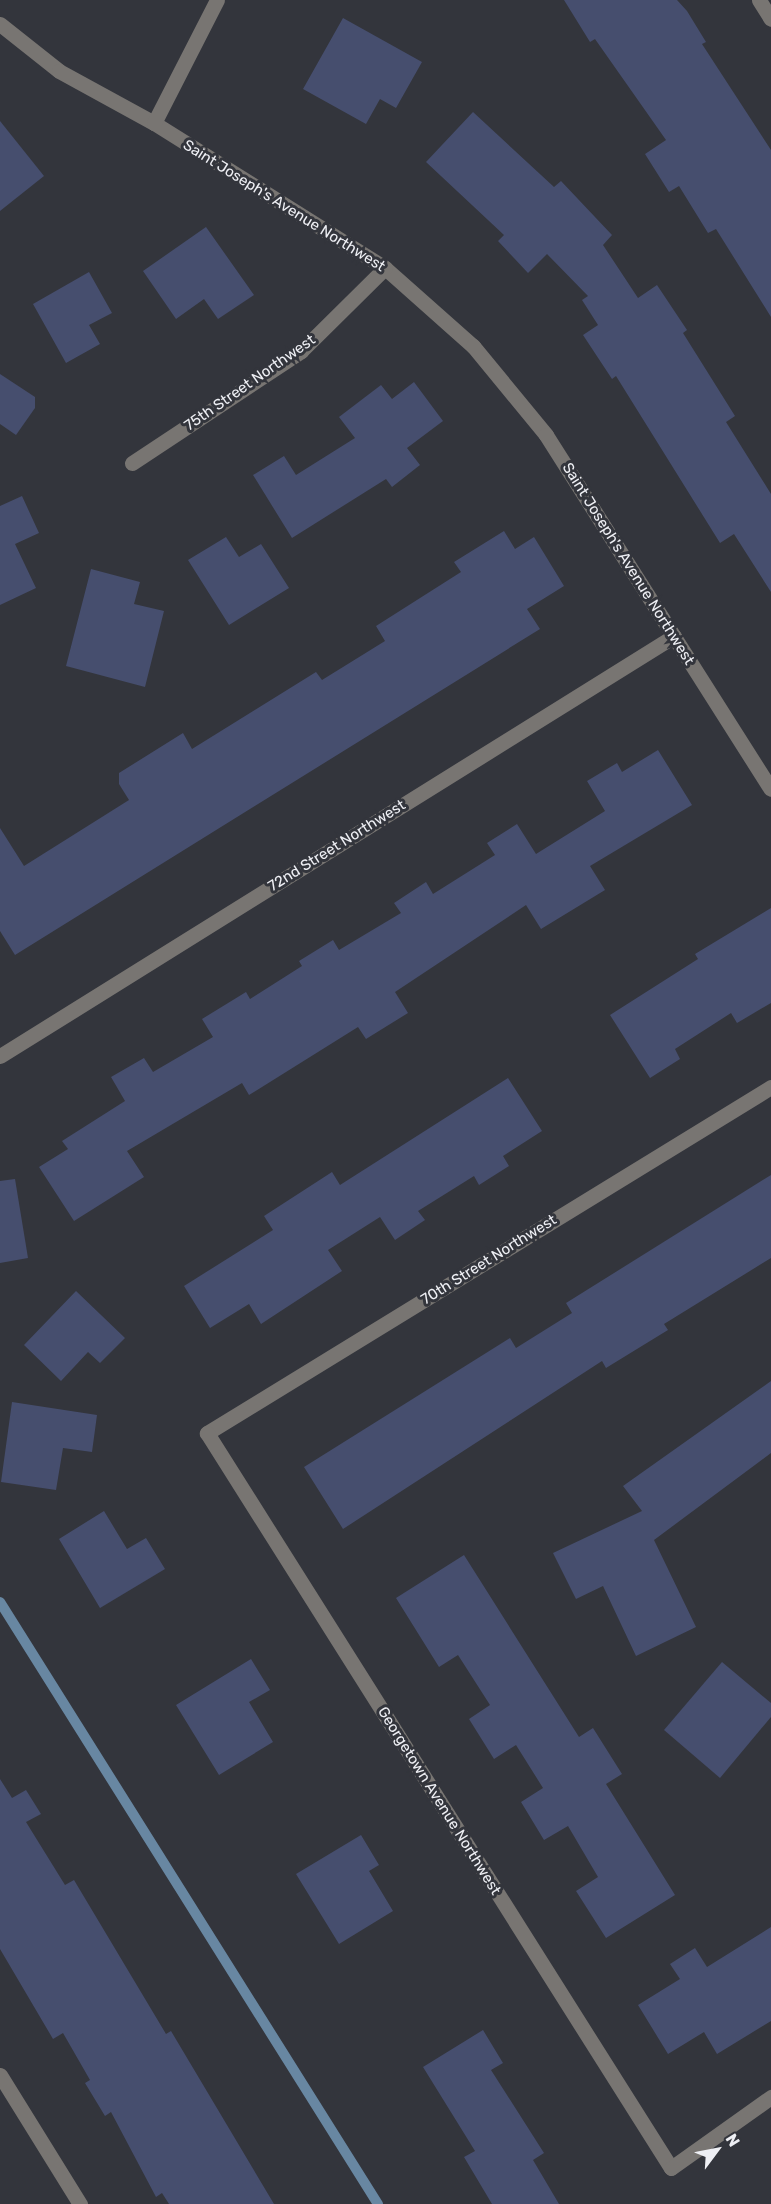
<!DOCTYPE html>
<html>
<head>
<meta charset="utf-8">
<style>
	body { margin:0 }
	#map { position:relative; width:771px; height:2204px; overflow:hidden; background:#33353c; font-family:Rubik,sans-serif }
	div>[style] { position:absolute }
	[style*='--x'] { left:calc(var(--x)*1px); top:calc(var(--y)*1px); width:calc(var(--w)*1px); rotate:calc(var(--a)*1deg) }
	.stream>* { height:10px; margin:-5px; padding:0 5px; transform-origin:5px; border-radius:5px; background:#6887a2 }
	.building>* { inset:0; background:#464e6e }
	.minor>* { height:15px; margin:-7.5px; padding:0 7.5px; transform-origin:7.5px; border-radius:7.5px; background:#787572 }
	span { translate:-50% -50%; white-space:nowrap; text-align:center; line-height:1.15; -webkit-text-stroke:6px #33353c; paint-order:stroke }
	.street-label { font-size:15px; color:#eeeff4 }
	.north { position:absolute; left:687px; top:2120px; width:60px; height:60px; -webkit-text-stroke:4px #33353c; paint-order:stroke; rotate:58deg; font-size:16px; font-weight:700; line-height:24px; text-align:center; color:#eeeff4 }
	.north::after { content:''; display:block; margin:auto; width:21px; height:27px; background:#eeeff4; clip-path:polygon(50% 0,100% 100%,50% 72%,0 100%) }
</style>
</head>
<body>
<div id="map">
	<div class="stream">
		<i style="--x:0;--y:1602;--w:711;--a:57.88"></i>
	</div>
	<div class="building">
		<i style="clip-path:polygon(564px 0,677px 0,687px 11px,706px 42px,702px 44px,771px 150px,771px 317px,716px 229px,708px 233px,679px 186px,669px 192px,645px 154px,666px 140px,595px 39px,590px 42px)"></i>
		<i style="clip-path:polygon(343px 18px,422px 62px,396px 108px,380px 99px,366px 124px,303px 89px)"></i>
		<i style="clip-path:polygon(473px 112px,554px 187px,561px 181px,612px 235px,603px 245px,638px 298px,657px 285px,687px 330px,683px 333px,735px 416px,726px 422px,771px 494px,771px 592px,734px 534px,720px 543px,616px 376px,612px 379px,583px 335px,598px 325px,582px 300px,588px 296px,547px 254px,528px 273px,498px 241px,504px 235px,426px 162px)"></i>
		<i style="clip-path:polygon(0 121px,44px 176px,0 211px)"></i>
		<i style="clip-path:polygon(206px 227px,254px 295px,218px 319px,204px 299px,176px 319px,143px 271px)"></i>
		<i style="clip-path:polygon(89px 272px,112px 313px,89px 325px,100px 344px,66px 363px,33px 304px)"></i>
		<i style="clip-path:polygon(0 374px,35px 397px,35px 408px,16px 435px,0 424px)"></i>
		<i style="clip-path:polygon(414px 382px,443px 421px,407px 448px,420px 465px,392px 487px,386px 479px,292px 538px,253px 475px,284px 456px,296px 475px,355px 438px,339px 417px,381px 385px,392px 399px)"></i>
		<i style="clip-path:polygon(22px 496px,39px 533px,15px 544px,36px 588px,0 605px,0 506px)"></i>
		<i style="clip-path:polygon(504px 531px,515px 549px,534px 537px,564px 586px,527px 609px,540px 629px,15px 955px,0 931px,0 828px,24px 866px,129px 800px,119px 784px,119px 773px,183px 733px,192px 749px,316px 672px,322px 680px,385px 641px,376px 626px,461px 572px,454px 562px)"></i>
		<i style="clip-path:polygon(226px 537px,239px 557px,261px 544px,289px 588px,229px 625px,188px 560px)"></i>
		<i style="clip-path:polygon(91px 569px,140px 582px,134px 604px,164px 611px,145px 687px,66px 666px)"></i>
		<i style="clip-path:polygon(658px 750px,692px 805px,590px 866px,605px 890px,541px 929px,526px 905px,395px 992px,408px 1013px,366px 1039px,358px 1027px,249px 1095px,242px 1083px,127px 1151px,144px 1177px,74px 1221px,39px 1167px,68px 1149px,62px 1141px,125px 1101px,111px 1077px,144px 1058px,153px 1072px,213px 1037px,202px 1019px,246px 992px,250px 999px,302px 966px,299px 961px,333px 940px,339px 950px,401px 913px,394px 903px,426px 882px,433px 894px,495px 855px,487px 843px,517px 824px,536px 854px,605px 811px,587px 781px,617px 763px,622px 772px)"></i>
		<i style="clip-path:polygon(771px 908px,771px 1003px,737px 1023px,731px 1013px,675px 1049px,680px 1059px,650px 1078px,610px 1015px,698px 959px,695px 954px)"></i>
		<i style="clip-path:polygon(508px 1078px,542px 1131px,503px 1156px,509px 1166px,479px 1185px,474px 1176px,418px 1211px,425px 1220px,395px 1240px,380px 1217px,328px 1250px,342px 1271px,261px 1324px,249px 1304px,210px 1328px,184px 1286px,273px 1230px,264px 1216px,332px 1172px,340px 1185px)"></i>
		<i style="clip-path:polygon(771px 1175px,771px 1258px,664px 1324px,668px 1330px,606px 1368px,602px 1361px,343px 1529px,304px 1467px,510px 1338px,516px 1348px,572px 1313px,566px 1303px)"></i>
		<i style="clip-path:polygon(15px 1179px,28px 1258px,0 1263px,0 1181px)"></i>
		<i style="clip-path:polygon(76px 1291px,125px 1338px,100px 1363px,88px 1352px,61px 1381px,24px 1345px)"></i>
		<i style="clip-path:polygon(771px 1381px,771px 1453px,654px 1540px,696px 1627px,636px 1656px,603px 1586px,576px 1599px,553px 1553px,642px 1511px,623px 1486px)"></i>
		<i style="clip-path:polygon(12px 1402px,97px 1415px,92px 1452px,63px 1448px,56px 1490px,1px 1482px)"></i>
		<i style="clip-path:polygon(104px 1511px,127px 1549px,146px 1538px,165px 1569px,100px 1608px,59px 1539px)"></i>
		<i style="clip-path:polygon(464px 1555px,579px 1737px,593px 1728px,622px 1774px,606px 1784px,675px 1895px,606px 1938px,576px 1891px,598px 1877px,568px 1826px,544px 1840px,521px 1802px,543px 1788px,516px 1745px,494px 1759px,469px 1719px,490px 1705px,458px 1655px,439px 1667px,396px 1598px)"></i>
		<i style="clip-path:polygon(251px 1659px,270px 1690px,249px 1702px,273px 1742px,219px 1775px,176px 1705px)"></i>
		<i style="clip-path:polygon(722px 1662px,771px 1703px,771px 1717px,720px 1778px,664px 1730px)"></i>
		<i style="clip-path:polygon(0 1779px,12px 1798px,26px 1790px,41px 1814px,26px 1822px,65px 1885px,74px 1880px,166px 2034px,171px 2031px,274px 2204px,169px 2204px,162px 2193px,156px 2197px,111px 2112px,105px 2116px,85px 2083px,90px 2080px,63px 2033px,53px 2039px,0 1949px)"></i>
		<i style="clip-path:polygon(361px 1835px,379px 1865px,369px 1871px,393px 1911px,339px 1944px,296px 1874px)"></i>
		<i style="clip-path:polygon(771px 1927px,771px 2021px,717px 2054px,704px 2032px,668px 2054px,638px 2005px,680px 1979px,670px 1964px,695px 1948px,707px 1967px)"></i>
		<i style="clip-path:polygon(483px 2030px,503px 2063px,491px 2070px,544px 2153px,533px 2160px,559px 2204px,492px 2204px,464px 2157px,475px 2151px,423px 2067px)"></i>
	</div>
	<div class="minor">
		<i style="--x:759;--y:0;--w:22;--a:58"></i>
		<i style="--x:0;--y:24;--w:75;--a:38.5"></i>
		<i style="--x:59;--y:71;--w:108;--a:28.7"></i>
		<i style="--x:154;--y:123;--w:273;--a:32.1"></i>
		<i style="--x:385;--y:268;--w:118;--a:41.6"></i>
		<i style="--x:473;--y:346;--w:115;--a:50.6"></i>
		<i style="--x:546;--y:435;--w:419;--a:57.6"></i>
		<i style="--x:154;--y:123;--w:138;--a:-62.9"></i>
		<i style="--x:132;--y:463;--w:203;--a:-33.5"></i>
		<i style="--x:301;--y:351;--w:118;--a:-44.7"></i>
		<i style="--x:0;--y:1056;--w:794;--a:-31.93"></i>
		<i style="--x:771;--y:1087;--w:662;--a:148.47"></i>
		<i style="--x:207;--y:1433;--w:869;--a:57.74"></i>
		<i style="--x:671;--y:2168;--w:123;--a:-35.4"></i>
		<i style="--x:0;--y:2075;--w:152;--a:58.2"></i>
	</div>
	<div class="street-label">
		<span style="left:284px;top:206px;rotate:32deg">Saint Joseph's Avenue Northwest</span>
		<span style="left:250px;top:383px;rotate:-35deg">75th Street Northwest</span>
		<span style="left:628px;top:564px;rotate:58deg">Saint Joseph's Avenue Northwest</span>
		<span style="left:337px;top:846px;rotate:-32deg">72nd Street Northwest</span>
		<span style="left:489px;top:1260px;rotate:-32deg">70th Street Northwest</span>
		<span style="left:439px;top:1801px;rotate:58deg">Georgetown Avenue Northwest</span>
	</div>
	<div class="north">N</div>
</div>
</body>
</html>
